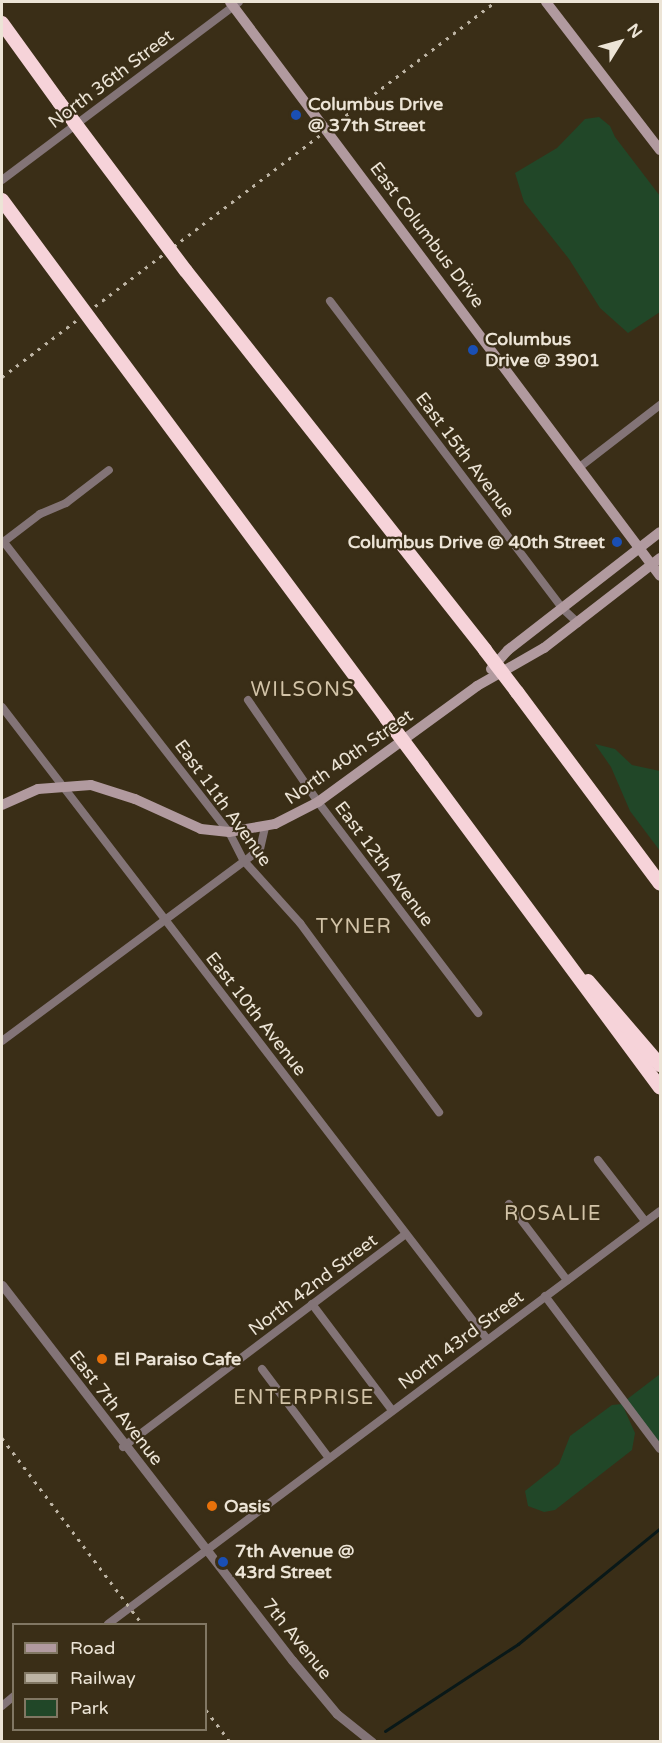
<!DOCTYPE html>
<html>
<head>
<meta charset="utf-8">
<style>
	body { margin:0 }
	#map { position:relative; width:662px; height:1743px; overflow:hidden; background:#3a2e17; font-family:"Varela Round",sans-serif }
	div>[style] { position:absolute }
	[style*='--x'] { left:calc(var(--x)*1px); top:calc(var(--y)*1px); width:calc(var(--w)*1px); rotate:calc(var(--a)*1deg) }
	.green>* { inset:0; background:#214728 }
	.stream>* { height:3px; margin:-1.5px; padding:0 1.5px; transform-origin:1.5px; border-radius:1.5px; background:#091818 }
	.minor>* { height:8px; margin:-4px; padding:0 4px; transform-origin:4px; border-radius:4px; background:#837477 }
	.tertiary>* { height:9px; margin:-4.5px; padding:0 4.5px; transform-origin:4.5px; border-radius:4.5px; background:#837477 }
	.secondary>* { height:10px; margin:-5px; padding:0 5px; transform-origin:5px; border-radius:5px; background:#b19a9f }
	.motorway>* { height:14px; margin:-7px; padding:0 7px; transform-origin:7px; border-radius:7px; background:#f6d3d9 }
	.rail>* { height:3px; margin-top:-1.5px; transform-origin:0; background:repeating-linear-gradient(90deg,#bdb4a4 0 3px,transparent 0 9px) }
	.motorway-bridge>* { height:14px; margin:-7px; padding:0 7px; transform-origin:7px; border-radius:7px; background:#f6d3d9 }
	.dots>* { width:16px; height:16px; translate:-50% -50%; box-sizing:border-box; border:3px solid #3a2e17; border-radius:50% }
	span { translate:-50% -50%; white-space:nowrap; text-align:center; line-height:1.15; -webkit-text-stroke:4.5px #3a2e17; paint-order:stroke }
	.street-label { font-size:18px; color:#ece4d6 }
	.poi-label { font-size:18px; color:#ece4d6; font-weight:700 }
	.left { translate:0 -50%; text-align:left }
	.right { translate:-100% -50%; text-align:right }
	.neighbourhood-label { font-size:20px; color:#d2c3a7; letter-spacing:1.5px }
	.frame { position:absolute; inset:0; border:3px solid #ece4d6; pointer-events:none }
	.legend { position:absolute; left:12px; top:1623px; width:195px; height:108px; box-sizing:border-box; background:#3a2e17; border:2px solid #817763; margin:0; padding:8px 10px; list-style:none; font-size:18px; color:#ece4d6 }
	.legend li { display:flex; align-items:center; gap:12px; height:30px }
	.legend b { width:30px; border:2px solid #817763 }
	.north { position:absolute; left:590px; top:12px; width:60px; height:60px; -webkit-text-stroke:4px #3a2e17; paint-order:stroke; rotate:53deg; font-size:16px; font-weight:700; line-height:24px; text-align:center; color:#ece4d6 }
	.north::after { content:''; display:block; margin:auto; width:21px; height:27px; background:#ece4d6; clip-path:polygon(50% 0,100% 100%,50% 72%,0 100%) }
</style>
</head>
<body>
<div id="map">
	<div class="green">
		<i style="clip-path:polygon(599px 117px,610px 126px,615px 137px,660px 196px,660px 312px,628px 333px,600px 308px,569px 259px,524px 202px,515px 173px,557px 148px,585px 119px)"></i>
		<i style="clip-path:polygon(595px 744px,615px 749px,632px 765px,660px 771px,660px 851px,630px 811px,611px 767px)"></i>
		<i style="clip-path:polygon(660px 1374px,660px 1448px,626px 1400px)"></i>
		<i style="clip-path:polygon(622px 1404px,635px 1433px,632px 1450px,555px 1510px,544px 1512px,528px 1506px,525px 1491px,559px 1464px,570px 1436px,612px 1405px)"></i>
	</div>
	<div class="stream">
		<i style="--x:385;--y:1731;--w:159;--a:-33.2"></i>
		<i style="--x:518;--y:1644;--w:183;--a:-39.2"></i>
	</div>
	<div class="minor">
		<i style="--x:2;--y:180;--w:296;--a:-36.9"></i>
		<i style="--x:330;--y:301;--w:385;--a:52.9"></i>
		<i style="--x:562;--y:608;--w:22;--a:43"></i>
		<i style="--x:581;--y:466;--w:100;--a:-37.7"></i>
		<i style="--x:3;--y:541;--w:368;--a:52.2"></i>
		<i style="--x:229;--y:832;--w:33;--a:63"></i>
		<i style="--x:244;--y:861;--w:84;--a:47.9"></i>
		<i style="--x:300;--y:923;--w:235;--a:53.7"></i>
		<i style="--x:2;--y:543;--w:48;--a:-37.3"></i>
		<i style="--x:40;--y:514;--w:28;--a:-23"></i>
		<i style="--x:66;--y:503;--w:54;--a:-37.5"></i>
		<i style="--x:248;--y:700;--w:124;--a:55.5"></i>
		<i style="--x:318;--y:802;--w:265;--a:52.8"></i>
		<i style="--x:2;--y:707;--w:797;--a:52.5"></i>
		<i style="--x:2;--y:1041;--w:310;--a:-36.6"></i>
		<i style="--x:251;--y:856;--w:11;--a:-38"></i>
		<i style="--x:260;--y:849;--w:22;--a:-77"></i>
		<i style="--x:598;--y:1160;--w:77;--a:52.4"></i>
		<i style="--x:509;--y:1204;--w:96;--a:52.7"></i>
		<i style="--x:545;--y:1296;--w:191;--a:53.1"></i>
		<i style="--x:312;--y:1304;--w:133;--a:53"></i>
		<i style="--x:262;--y:1369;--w:110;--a:53.1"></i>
		<i style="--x:123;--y:1447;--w:354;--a:-37"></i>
		<i style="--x:108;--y:1624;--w:689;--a:-36.8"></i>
		<i style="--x:2;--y:1706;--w:16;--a:-40"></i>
	</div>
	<div class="tertiary">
		<i style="--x:2;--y:1285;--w:474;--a:52.3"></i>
		<i style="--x:292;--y:1660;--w:70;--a:50.2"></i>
		<i style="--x:337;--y:1714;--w:45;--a:38.7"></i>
	</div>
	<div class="secondary">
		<i style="--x:230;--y:2;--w:717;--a:53.16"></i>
		<i style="--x:546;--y:2;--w:187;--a:52.4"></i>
		<i style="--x:491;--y:669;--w:25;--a:-48"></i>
		<i style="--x:508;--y:650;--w:192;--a:-37.8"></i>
		<i style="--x:2;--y:805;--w:39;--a:-24"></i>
		<i style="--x:38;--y:789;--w:53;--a:-4.3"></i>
		<i style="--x:91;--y:785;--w:46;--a:17.7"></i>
		<i style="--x:135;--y:799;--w:72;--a:24.4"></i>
		<i style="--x:201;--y:829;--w:28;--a:6"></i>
		<i style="--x:229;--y:832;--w:47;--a:-9.9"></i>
		<i style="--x:275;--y:824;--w:48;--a:-27.1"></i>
		<i style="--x:318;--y:802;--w:197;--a:-36.1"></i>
		<i style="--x:477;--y:686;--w:77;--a:-29.6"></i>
		<i style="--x:544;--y:648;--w:147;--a:-37.8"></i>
	</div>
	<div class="motorway">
		<i style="--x:2;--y:23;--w:97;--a:54.2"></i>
		<i style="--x:186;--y:271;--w:483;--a:51.7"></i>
		<i style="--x:96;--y:327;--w:487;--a:53.4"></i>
		<i style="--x:517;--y:692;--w:239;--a:53.3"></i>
		<i style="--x:422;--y:766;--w:400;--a:53.5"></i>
		<i style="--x:588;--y:981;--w:111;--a:49.4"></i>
	</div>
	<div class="rail">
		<i style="--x:2;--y:377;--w:619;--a:-37.26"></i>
		<i style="--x:2;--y:1438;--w:233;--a:53"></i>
		<i style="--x:206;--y:1710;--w:40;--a:53"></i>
	</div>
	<div class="motorway-bridge">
		<i style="--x:59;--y:102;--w:211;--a:53.1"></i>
		<i style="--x:2;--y:200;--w:158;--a:53.5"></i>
		<i style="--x:485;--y:650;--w:53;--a:52.7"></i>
		<i style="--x:386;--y:718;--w:60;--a:53.1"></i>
	</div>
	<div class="dots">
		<i style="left:296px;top:115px;background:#1a4fb4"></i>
		<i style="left:473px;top:350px;background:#1a4fb4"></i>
		<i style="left:617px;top:542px;background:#1a4fb4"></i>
		<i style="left:102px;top:1359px;background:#e8710a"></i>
		<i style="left:212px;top:1506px;background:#e8710a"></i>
		<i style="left:223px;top:1562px;background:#1a4fb4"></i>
	</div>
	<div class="street-label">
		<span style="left:111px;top:79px;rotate:-37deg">North 36th Street</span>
		<span style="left:427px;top:235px;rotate:53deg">East Columbus Drive</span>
		<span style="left:465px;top:455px;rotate:53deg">East 15th Avenue</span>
		<span style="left:349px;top:757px;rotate:-35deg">North 40th Street</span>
		<span style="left:223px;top:803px;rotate:54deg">East 11th Avenue</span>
		<span style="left:384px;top:864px;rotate:53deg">East 12th Avenue</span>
		<span style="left:256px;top:1014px;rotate:52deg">East 10th Avenue</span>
		<span style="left:313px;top:1285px;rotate:-37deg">North 42nd Street</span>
		<span style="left:461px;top:1340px;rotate:-37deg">North 43rd Street</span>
		<span style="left:116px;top:1408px;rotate:52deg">East 7th Avenue</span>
		<span style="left:297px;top:1639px;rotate:51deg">7th Avenue</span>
	</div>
	<div class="poi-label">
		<span class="left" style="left:308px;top:115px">Columbus Drive<br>@ 37th Street</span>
		<span class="left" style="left:485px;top:350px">Columbus<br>Drive @ 3901</span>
		<span class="right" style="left:605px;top:542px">Columbus Drive @ 40th Street</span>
		<span class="left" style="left:114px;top:1359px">El Paraiso Cafe</span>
		<span class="left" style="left:224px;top:1506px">Oasis</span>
		<span class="left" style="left:235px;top:1562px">7th Avenue @<br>43rd Street</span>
	</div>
	<div class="neighbourhood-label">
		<span style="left:303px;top:690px">WILSONS</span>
		<span style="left:354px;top:927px">TYNER</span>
		<span style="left:553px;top:1214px">ROSALIE</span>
		<span style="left:304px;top:1398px">ENTERPRISE</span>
	</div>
	<div class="frame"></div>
	<ul class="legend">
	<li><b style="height:8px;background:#b19a9f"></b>Road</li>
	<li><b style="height:8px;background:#bdb4a4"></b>Railway</li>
	<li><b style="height:16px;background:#214728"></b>Park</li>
	</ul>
	<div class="north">N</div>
</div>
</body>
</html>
